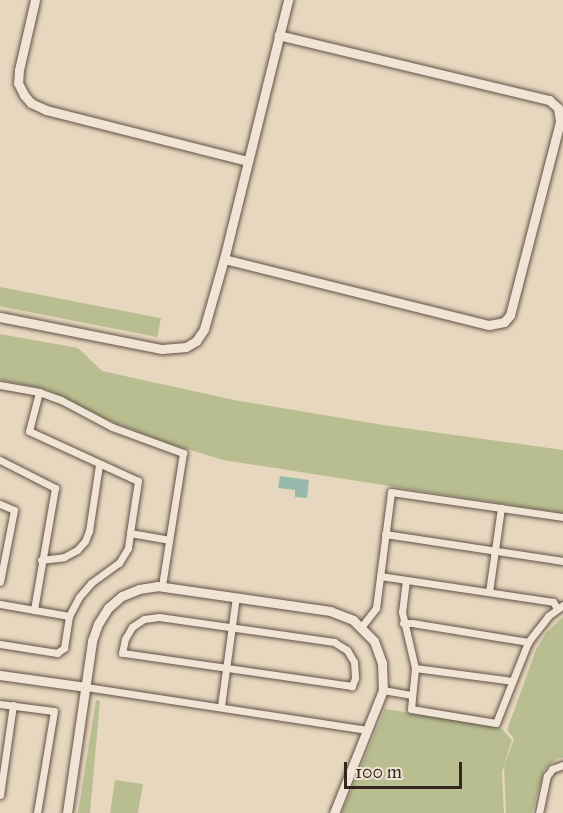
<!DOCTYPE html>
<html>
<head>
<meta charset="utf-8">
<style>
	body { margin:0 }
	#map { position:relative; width:563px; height:813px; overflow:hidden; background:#e8d7bf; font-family:"IM FELL Great Primer",serif }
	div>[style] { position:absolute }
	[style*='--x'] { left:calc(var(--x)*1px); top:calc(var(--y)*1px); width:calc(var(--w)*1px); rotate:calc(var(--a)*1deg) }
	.green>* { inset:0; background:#b8be90; transform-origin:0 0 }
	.water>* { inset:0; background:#98baac }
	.roads { filter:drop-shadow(0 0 2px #615246) drop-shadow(0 0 2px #615246) }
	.street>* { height:7px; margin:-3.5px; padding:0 3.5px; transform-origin:3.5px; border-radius:3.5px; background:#f0e5d5 }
	.secondary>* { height:9px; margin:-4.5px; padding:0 4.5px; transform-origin:4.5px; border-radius:4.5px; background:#f0e5d5 }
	span { translate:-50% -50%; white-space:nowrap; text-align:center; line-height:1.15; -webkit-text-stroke:5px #f0e5d5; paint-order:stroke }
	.scale { position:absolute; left:344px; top:762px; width:118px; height:27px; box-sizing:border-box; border:3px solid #34251e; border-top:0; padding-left:8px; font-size:18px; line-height:21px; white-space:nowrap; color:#34251e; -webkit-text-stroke:4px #f0e5d5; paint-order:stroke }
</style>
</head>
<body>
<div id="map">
	<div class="green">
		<i style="left:0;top:287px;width:164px;height:19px;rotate:11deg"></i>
		<i style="clip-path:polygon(0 334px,78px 348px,102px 371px,234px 400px,383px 425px,563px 450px,563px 513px,223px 460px,168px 443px,113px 422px,47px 389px,0 380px)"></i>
		<i style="clip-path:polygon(563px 617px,563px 758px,558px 758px,544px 770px,532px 813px,506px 813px,504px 766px,514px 739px,507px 730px,536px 650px,546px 633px)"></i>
		<i style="clip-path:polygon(96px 700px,100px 701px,90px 813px,78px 813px)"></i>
		<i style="clip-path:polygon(385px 709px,499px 726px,512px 740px,502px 772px,504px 813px,342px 813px)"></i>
		<i style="clip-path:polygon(115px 780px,143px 784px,138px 813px,110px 813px)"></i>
	</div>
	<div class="water">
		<i style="clip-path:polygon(280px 476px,309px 480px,307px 498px,295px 497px,295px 490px,278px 488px)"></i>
	</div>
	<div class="roads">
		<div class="street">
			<i style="--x:0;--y:385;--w:40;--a:10"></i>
			<i style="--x:39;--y:392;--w:23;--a:20"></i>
			<i style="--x:61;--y:400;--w:58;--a:27.9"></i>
			<i style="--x:112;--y:427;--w:76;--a:20.1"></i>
			<i style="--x:183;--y:453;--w:135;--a:99"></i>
			<i style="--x:0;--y:460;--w:62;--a:27"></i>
			<i style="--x:55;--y:488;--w:124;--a:99.8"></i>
			<i style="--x:0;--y:504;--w:15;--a:23"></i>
			<i style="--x:14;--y:510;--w:73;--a:101"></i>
			<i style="--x:130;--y:533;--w:39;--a:10"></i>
			<i style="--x:385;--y:534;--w:180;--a:8.6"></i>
			<i style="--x:41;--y:560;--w:23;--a:-7"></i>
			<i style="--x:64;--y:557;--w:15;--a:-28"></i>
			<i style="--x:77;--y:550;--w:12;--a:-48"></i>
			<i style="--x:85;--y:541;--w:11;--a:-68"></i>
			<i style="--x:89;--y:531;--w:67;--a:-81.4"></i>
			<i style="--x:380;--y:576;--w:175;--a:8.5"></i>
			<i style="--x:553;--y:602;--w:7;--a:56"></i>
			<i style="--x:406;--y:580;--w:32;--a:97"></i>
			<i style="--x:402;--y:612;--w:57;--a:76.9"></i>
			<i style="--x:415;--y:668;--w:41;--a:95.6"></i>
			<i style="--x:411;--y:709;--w:86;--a:9.4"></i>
			<i style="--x:496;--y:723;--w:87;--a:-68.4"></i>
			<i style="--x:528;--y:642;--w:33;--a:-52"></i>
			<i style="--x:548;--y:616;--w:19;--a:-36"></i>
			<i style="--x:489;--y:592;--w:85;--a:-81.9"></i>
			<i style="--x:0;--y:604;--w:70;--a:9.9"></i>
			<i style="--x:159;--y:617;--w:177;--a:8.1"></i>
			<i style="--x:334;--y:642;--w:15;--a:32"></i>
			<i style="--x:347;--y:650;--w:14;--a:60"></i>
			<i style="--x:354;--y:662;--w:16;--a:86"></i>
			<i style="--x:355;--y:678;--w:9;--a:111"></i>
			<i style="--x:352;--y:686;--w:232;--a:-171.8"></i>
			<i style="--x:122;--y:653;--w:14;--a:-78"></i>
			<i style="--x:125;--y:639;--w:14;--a:-60"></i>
			<i style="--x:132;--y:627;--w:14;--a:-34"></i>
			<i style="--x:144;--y:619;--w:15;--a:-8"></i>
			<i style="--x:403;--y:623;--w:9;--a:0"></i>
			<i style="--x:412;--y:623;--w:118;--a:9.3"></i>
			<i style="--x:362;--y:626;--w:23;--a:-52"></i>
			<i style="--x:376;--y:608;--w:117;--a:-82.6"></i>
			<i style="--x:391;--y:492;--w:174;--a:8.3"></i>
			<i style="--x:0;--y:644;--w:58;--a:9"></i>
			<i style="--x:57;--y:653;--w:9;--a:-36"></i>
			<i style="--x:64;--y:648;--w:32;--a:-81"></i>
			<i style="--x:69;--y:616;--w:21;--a:-62"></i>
			<i style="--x:79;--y:597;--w:18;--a:-49"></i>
			<i style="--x:91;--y:583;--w:34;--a:-36"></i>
			<i style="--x:119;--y:563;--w:17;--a:-59"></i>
			<i style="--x:128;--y:548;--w:15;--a:-82"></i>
			<i style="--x:130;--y:533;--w:53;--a:-81.3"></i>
			<i style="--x:138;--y:481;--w:120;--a:-155.4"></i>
			<i style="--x:29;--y:431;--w:40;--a:-75.6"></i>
			<i style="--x:415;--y:668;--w:98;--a:7.6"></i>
			<i style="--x:86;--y:687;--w:283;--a:8.7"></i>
			<i style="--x:383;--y:690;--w:28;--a:10"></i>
			<i style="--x:0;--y:704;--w:54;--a:7.4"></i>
			<i style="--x:54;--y:711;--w:103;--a:99.5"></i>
			<i style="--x:221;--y:706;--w:110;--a:-82.2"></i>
			<i style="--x:0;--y:795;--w:91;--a:-81.8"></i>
			<i style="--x:539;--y:813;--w:38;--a:-78"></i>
			<i style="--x:547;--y:776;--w:9;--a:-54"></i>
			<i style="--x:552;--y:769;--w:12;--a:-20"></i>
		</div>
		<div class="secondary">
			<i style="--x:35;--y:0;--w:72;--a:102.9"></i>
			<i style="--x:19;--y:70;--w:13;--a:94"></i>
			<i style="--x:18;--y:83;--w:13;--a:63"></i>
			<i style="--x:24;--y:95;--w:11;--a:49"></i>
			<i style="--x:31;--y:103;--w:17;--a:25"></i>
			<i style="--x:46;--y:110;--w:208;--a:14.2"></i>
			<i style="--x:224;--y:259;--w:273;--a:14"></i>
			<i style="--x:489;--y:325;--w:15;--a:-11"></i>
			<i style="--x:504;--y:322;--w:9;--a:-49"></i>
			<i style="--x:510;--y:315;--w:200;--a:-75.5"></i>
			<i style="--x:560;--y:121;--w:13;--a:-99"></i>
			<i style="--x:558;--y:108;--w:12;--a:-138"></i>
			<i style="--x:549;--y:100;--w:278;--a:-166.5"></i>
			<i style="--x:0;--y:317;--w:165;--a:11.2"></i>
			<i style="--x:162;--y:349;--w:24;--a:-5"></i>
			<i style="--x:186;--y:347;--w:12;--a:-31"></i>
			<i style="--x:196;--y:341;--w:14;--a:-56"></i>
			<i style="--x:204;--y:329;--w:73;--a:-74.1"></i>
			<i style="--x:224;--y:259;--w:267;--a:-76.1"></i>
			<i style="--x:0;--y:675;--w:87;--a:7.9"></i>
			<i style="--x:67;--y:813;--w:174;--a:-81.7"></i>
			<i style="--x:92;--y:641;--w:18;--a:-71"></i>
			<i style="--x:98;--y:624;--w:19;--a:-58"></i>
			<i style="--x:108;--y:608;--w:18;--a:-41"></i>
			<i style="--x:122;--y:596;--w:18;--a:-22"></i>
			<i style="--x:139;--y:589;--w:18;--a:-9"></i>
			<i style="--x:157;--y:586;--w:175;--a:8.2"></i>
			<i style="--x:330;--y:611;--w:25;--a:21"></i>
			<i style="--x:353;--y:620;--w:30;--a:45"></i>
			<i style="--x:374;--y:641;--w:23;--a:70"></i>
			<i style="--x:382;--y:663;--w:27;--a:88"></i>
			<i style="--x:383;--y:690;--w:132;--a:111.7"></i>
		</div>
	</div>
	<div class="scale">100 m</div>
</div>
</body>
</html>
